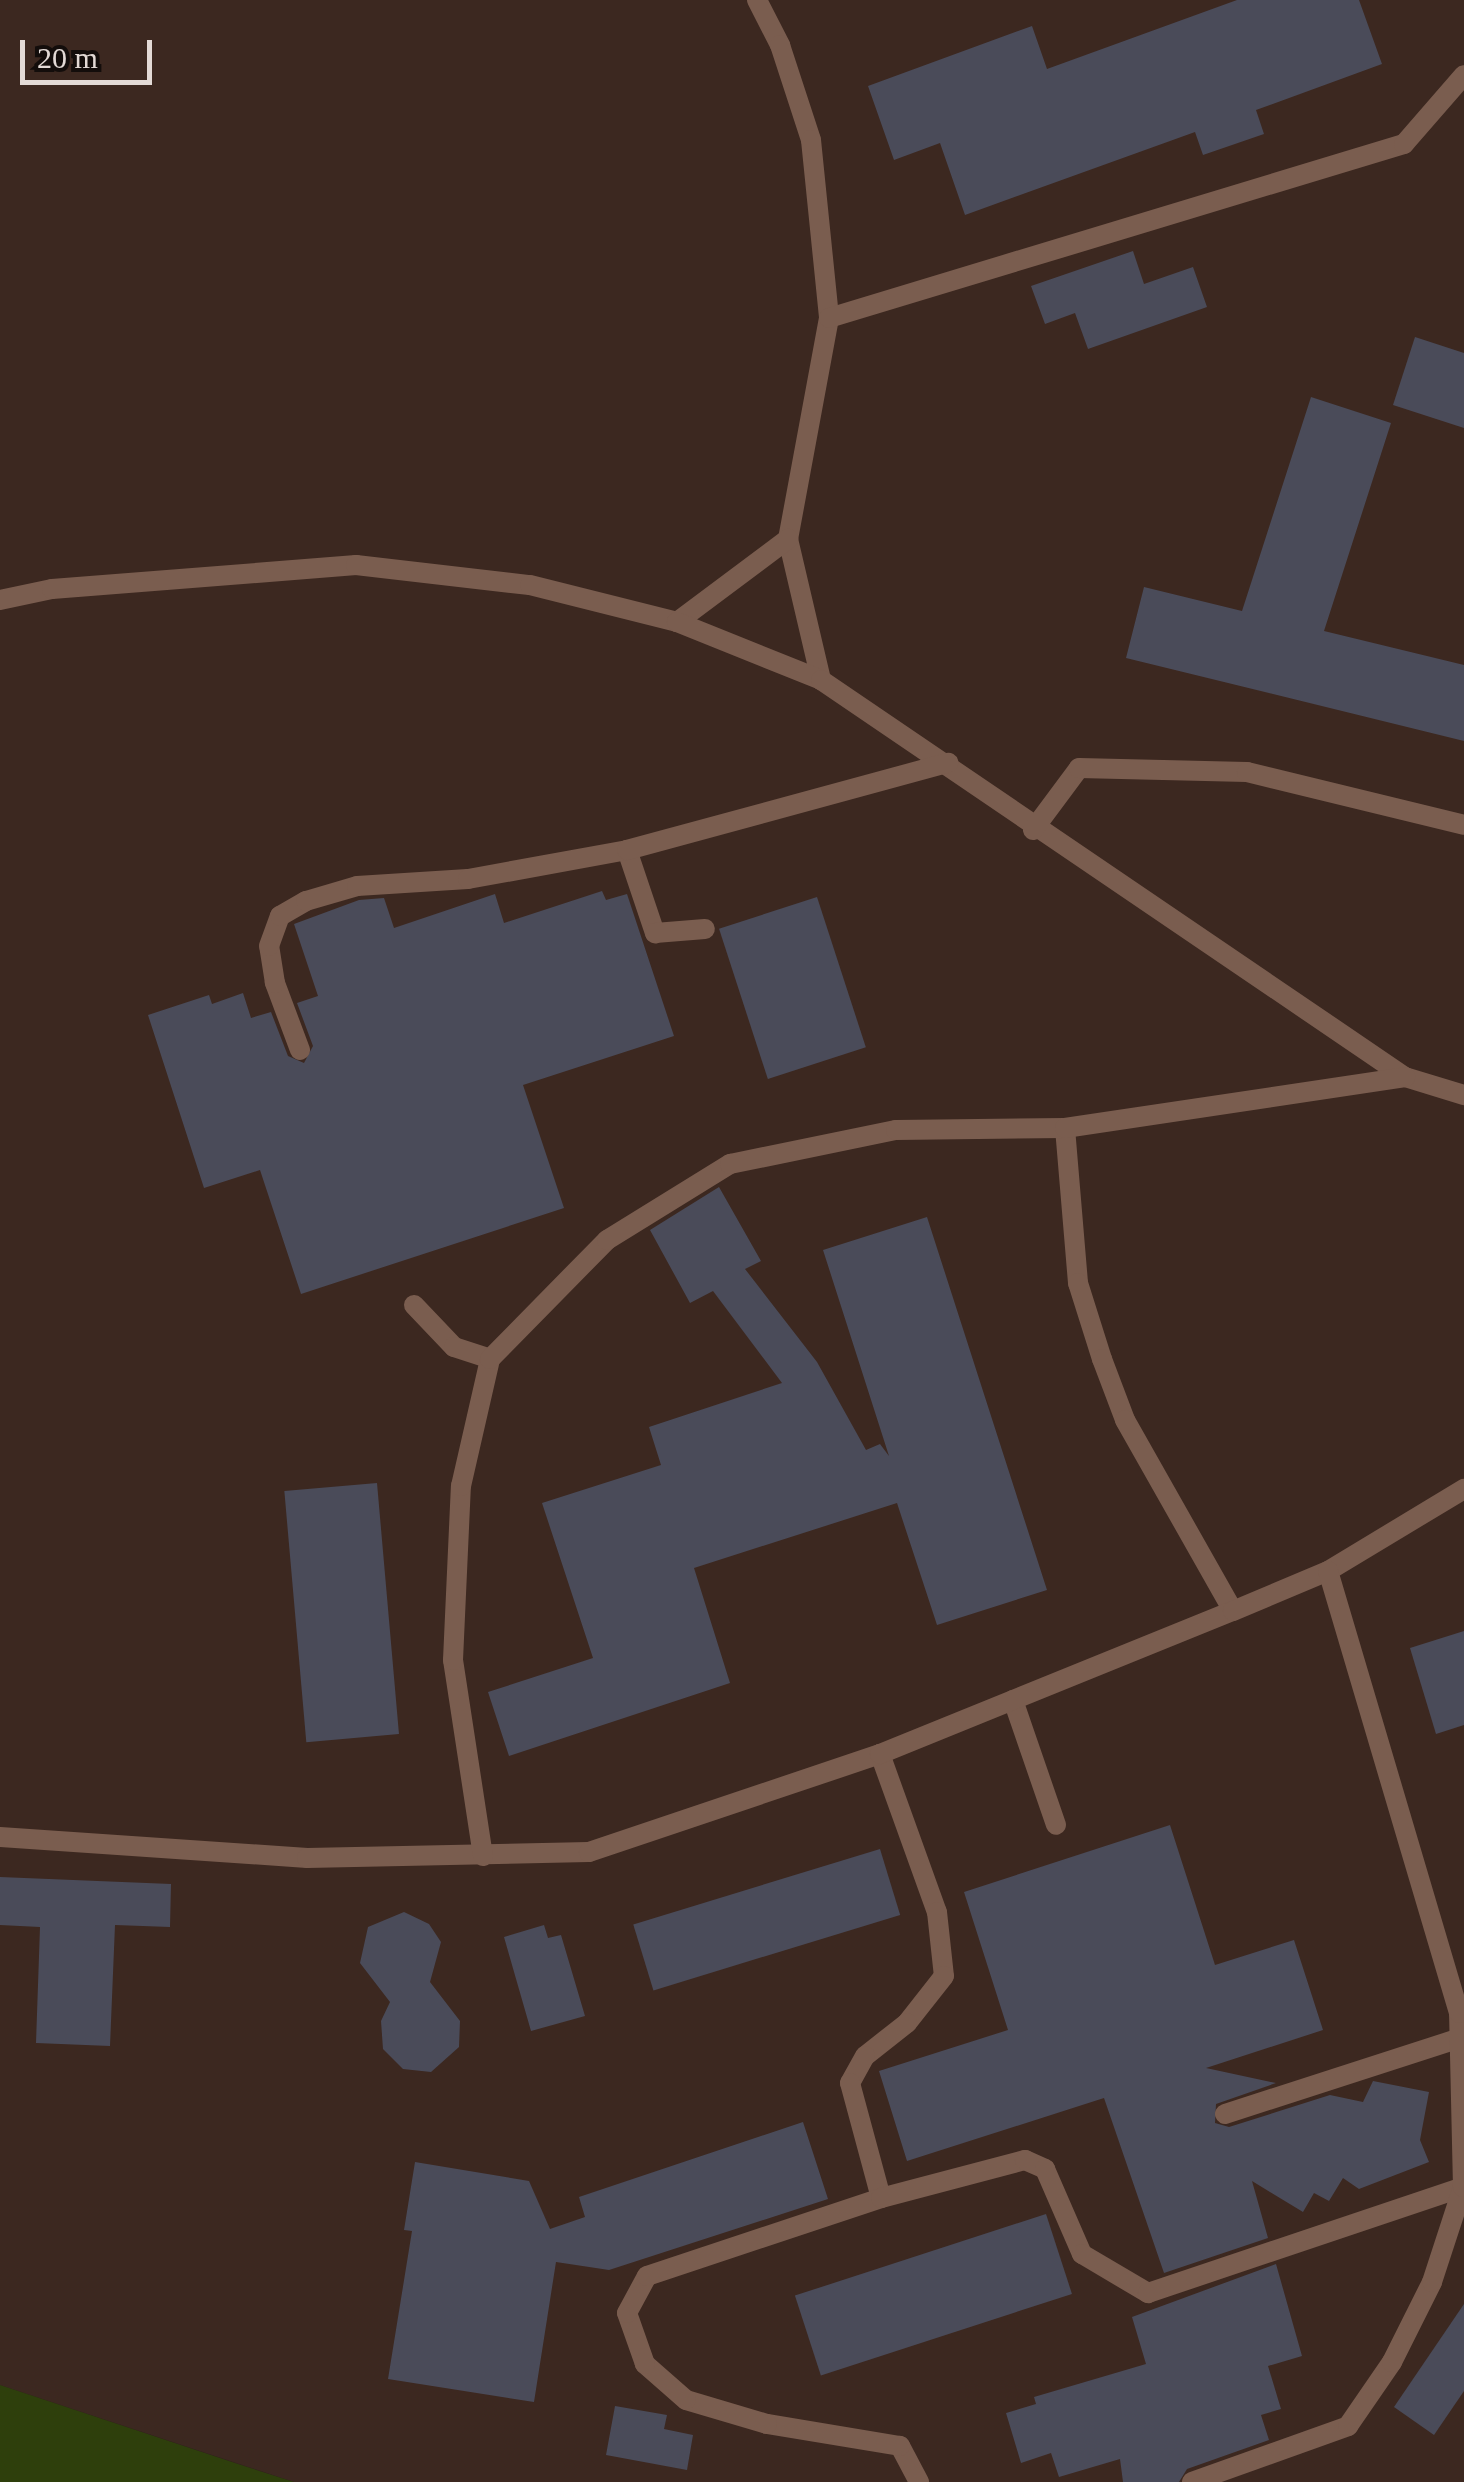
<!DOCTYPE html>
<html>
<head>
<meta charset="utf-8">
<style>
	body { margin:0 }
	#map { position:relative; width:1464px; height:2482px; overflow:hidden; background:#30221d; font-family:"Times New Roman",serif }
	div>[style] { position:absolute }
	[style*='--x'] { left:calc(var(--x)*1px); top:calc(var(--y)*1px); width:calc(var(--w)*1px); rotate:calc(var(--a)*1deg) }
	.built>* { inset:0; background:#3c2820 }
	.green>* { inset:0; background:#2e3f0c }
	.building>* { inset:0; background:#4a4b59; transform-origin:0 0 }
	.lane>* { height:20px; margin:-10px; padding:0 10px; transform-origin:10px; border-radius:10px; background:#7a5d4f }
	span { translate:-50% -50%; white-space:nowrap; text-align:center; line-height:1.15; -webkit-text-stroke:8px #130d0b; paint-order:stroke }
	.scale { position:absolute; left:20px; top:40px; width:132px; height:45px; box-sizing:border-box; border:5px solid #e3dad6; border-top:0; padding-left:12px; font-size:30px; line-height:35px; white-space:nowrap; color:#e3dad6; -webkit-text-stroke:8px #130d0b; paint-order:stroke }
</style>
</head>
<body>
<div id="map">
	<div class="built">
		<i style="clip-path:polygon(0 0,1464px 0,1464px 2482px,294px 2482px,0 2385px)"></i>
	</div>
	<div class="green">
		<i style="clip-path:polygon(0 2385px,238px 2464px,294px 2482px,0 2482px)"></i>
	</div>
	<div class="building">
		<i style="clip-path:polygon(1237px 0,1359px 0,1382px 64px,1256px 110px,1264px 134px,1203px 155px,1195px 132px,965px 215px,940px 143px,894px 160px,868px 86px,1032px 26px,1047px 69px)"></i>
		<i style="clip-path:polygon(1133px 251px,1144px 284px,1193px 267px,1207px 307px,1088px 349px,1075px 313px,1045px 324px,1031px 286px)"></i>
		<i style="clip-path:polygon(1415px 337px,1464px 353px,1464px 428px,1393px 405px)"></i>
		<i style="clip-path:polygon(1311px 397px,1391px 423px,1324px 631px,1464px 665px,1464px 741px,1126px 658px,1144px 587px,1242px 611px)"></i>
		<i style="clip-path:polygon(602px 891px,606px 900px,627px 894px,674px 1036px,523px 1085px,564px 1208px,301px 1294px,260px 1170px,204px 1188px,148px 1015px,209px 995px,212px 1004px,243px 993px,251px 1018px,271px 1012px,288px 1056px,304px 1063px,313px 1046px,297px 1003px,318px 996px,294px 924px,359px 900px,384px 898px,394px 928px,495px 894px,504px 923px)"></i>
		<i style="left:817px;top:897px;width:158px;height:103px;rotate:72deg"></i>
		<i style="clip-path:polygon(719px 1187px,761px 1261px,745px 1269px,817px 1362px,866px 1450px,880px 1444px,889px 1456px,823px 1250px,927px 1217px,1047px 1590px,937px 1625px,897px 1503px,694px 1568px,730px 1683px,509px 1756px,488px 1692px,593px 1658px,542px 1503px,661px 1465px,649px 1427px,782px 1383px,713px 1291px,690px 1303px,650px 1230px)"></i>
		<i style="left:377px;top:1483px;width:252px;height:93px;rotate:85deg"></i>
		<i style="clip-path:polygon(1464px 1631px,1464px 1725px,1436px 1734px,1410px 1648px)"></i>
		<i style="clip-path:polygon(1170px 1825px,1215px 1965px,1294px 1940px,1323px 2030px,1206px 2068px,1276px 2083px,1216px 2104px,1215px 2123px,1229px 2127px,1330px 2095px,1363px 2102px,1373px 2081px,1429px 2092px,1420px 2140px,1429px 2162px,1359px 2189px,1343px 2178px,1329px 2201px,1314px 2193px,1303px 2212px,1252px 2181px,1268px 2238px,1164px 2273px,1104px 2098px,907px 2161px,879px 2071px,1008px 2030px,964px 1892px)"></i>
		<i style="left:880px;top:1849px;width:69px;height:258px;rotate:73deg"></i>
		<i style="clip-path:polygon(0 1877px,171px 1884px,170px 1927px,115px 1925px,110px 2046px,36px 2043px,40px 1927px,0 1925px)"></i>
		<i style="clip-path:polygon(404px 1912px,429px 1924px,441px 1942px,430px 1982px,460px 2021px,459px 2047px,431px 2072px,403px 2069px,383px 2049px,381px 2021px,390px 2002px,360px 1963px,368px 1927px)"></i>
		<i style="clip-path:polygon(544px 1925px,548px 1938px,561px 1935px,585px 2016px,531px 2031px,504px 1937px)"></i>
		<i style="clip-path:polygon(803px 2122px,828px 2199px,609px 2270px,556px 2262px,534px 2402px,388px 2379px,412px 2231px,404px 2230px,415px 2162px,529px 2181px,550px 2229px,585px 2217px,579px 2197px)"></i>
		<i style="left:1046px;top:2214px;width:84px;height:264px;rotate:72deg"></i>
		<i style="clip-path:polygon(1276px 2264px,1302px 2356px,1268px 2366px,1281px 2409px,1261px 2415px,1269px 2440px,1187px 2469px,1179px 2482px,1123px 2482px,1120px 2459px,1059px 2477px,1051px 2453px,1021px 2463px,1006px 2413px,1036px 2404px,1034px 2397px,1146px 2364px,1132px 2317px)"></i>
		<i style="clip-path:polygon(1464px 2304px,1464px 2391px,1434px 2435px,1394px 2407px)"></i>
		<i style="clip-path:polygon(615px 2406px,667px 2415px,664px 2429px,693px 2435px,687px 2470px,606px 2455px)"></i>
	</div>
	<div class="lane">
		<i style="--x:757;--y:0;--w:51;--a:62.9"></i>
		<i style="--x:780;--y:45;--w:100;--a:71.9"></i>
		<i style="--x:811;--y:140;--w:179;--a:84.2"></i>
		<i style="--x:829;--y:318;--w:225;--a:100.5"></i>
		<i style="--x:788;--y:539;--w:145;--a:76.8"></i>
		<i style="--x:829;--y:318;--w:601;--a:-16.84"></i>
		<i style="--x:1404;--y:144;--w:91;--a:-49"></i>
		<i style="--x:0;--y:600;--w:53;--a:-11.9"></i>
		<i style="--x:52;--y:589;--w:305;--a:-4.5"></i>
		<i style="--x:356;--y:565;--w:175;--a:6.6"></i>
		<i style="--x:530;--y:585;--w:152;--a:14.1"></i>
		<i style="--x:677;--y:622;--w:139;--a:-36.8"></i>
		<i style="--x:677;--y:622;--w:155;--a:21.9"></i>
		<i style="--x:821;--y:680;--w:706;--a:34.21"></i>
		<i style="--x:1405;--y:1077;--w:62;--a:17"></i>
		<i style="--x:1033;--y:830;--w:77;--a:-53.4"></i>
		<i style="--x:1079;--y:768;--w:168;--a:1.4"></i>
		<i style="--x:1247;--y:772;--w:223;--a:13.7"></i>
		<i style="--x:627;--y:850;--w:88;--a:71.4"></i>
		<i style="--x:655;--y:933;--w:50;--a:-4.6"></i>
		<i style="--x:300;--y:1050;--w:72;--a:-110.5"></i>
		<i style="--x:275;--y:983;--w:37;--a:-99"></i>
		<i style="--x:269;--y:946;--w:32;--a:-70"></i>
		<i style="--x:280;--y:916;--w:30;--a:-30"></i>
		<i style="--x:306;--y:901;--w:53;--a:-16.4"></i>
		<i style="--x:357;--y:886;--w:111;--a:-3.6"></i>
		<i style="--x:468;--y:879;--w:162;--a:-10.3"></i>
		<i style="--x:627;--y:850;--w:333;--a:-15.2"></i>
		<i style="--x:1065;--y:1128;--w:156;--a:85.2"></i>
		<i style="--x:1078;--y:1283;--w:80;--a:72.5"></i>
		<i style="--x:1102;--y:1359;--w:65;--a:69.3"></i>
		<i style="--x:1125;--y:1420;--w:219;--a:60.5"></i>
		<i style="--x:414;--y:1305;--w:58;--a:46.4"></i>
		<i style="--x:454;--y:1347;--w:38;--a:18"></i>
		<i style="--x:1013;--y:1700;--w:132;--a:71"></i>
		<i style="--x:880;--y:1754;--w:168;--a:70.2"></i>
		<i style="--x:937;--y:1912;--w:64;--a:83.8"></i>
		<i style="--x:944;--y:1976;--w:60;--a:128.2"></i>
		<i style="--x:907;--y:2023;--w:53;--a:141.8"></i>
		<i style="--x:865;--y:2056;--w:31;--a:119"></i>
		<i style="--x:850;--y:2083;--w:119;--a:74.9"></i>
		<i style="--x:0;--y:1837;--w:308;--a:3.9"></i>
		<i style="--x:307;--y:1858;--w:282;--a:-1.2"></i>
		<i style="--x:589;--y:1852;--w:307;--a:-18.6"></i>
		<i style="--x:880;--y:1754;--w:381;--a:-22.1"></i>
		<i style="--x:1233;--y:1611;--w:103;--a:-22.8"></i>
		<i style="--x:1328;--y:1571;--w:159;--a:-31.1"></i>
		<i style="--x:483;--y:1856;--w:198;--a:-98.7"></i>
		<i style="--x:453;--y:1660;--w:174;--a:-87.4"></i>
		<i style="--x:461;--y:1486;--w:130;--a:-77.1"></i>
		<i style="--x:490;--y:1359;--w:167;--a:-45.5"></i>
		<i style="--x:607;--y:1240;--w:145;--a:-31.7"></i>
		<i style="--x:730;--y:1164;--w:169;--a:-11.6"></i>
		<i style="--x:896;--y:1130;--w:169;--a:-0.7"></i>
		<i style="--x:1065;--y:1128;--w:344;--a:-8.5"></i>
		<i style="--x:1225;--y:2114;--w:251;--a:-17.9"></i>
		<i style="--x:919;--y:2482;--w:41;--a:-117.8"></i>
		<i style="--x:900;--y:2446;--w:135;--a:-170.6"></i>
		<i style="--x:767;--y:2424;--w:84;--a:-163.5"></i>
		<i style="--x:686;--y:2400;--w:55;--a:-138.7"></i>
		<i style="--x:645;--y:2364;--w:54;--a:-109.4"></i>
		<i style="--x:627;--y:2313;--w:42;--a:-61.6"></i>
		<i style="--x:647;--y:2276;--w:247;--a:-18.4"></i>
		<i style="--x:881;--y:2198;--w:149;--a:-14.8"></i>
		<i style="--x:1025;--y:2160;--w:22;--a:24"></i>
		<i style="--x:1045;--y:2169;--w:93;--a:66.5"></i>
		<i style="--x:1082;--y:2254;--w:77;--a:30.6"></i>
		<i style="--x:1148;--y:2293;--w:332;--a:-18.6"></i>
		<i style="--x:1192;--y:2482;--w:166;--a:-19.7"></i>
		<i style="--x:1348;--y:2426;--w:78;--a:-55.5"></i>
		<i style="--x:1392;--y:2362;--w:89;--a:-63.4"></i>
		<i style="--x:1432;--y:2282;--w:100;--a:-71.9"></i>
		<i style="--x:1463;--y:2187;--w:174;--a:-91.3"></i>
		<i style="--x:1459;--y:2013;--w:461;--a:-106.5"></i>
	</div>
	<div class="scale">20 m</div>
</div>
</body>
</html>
